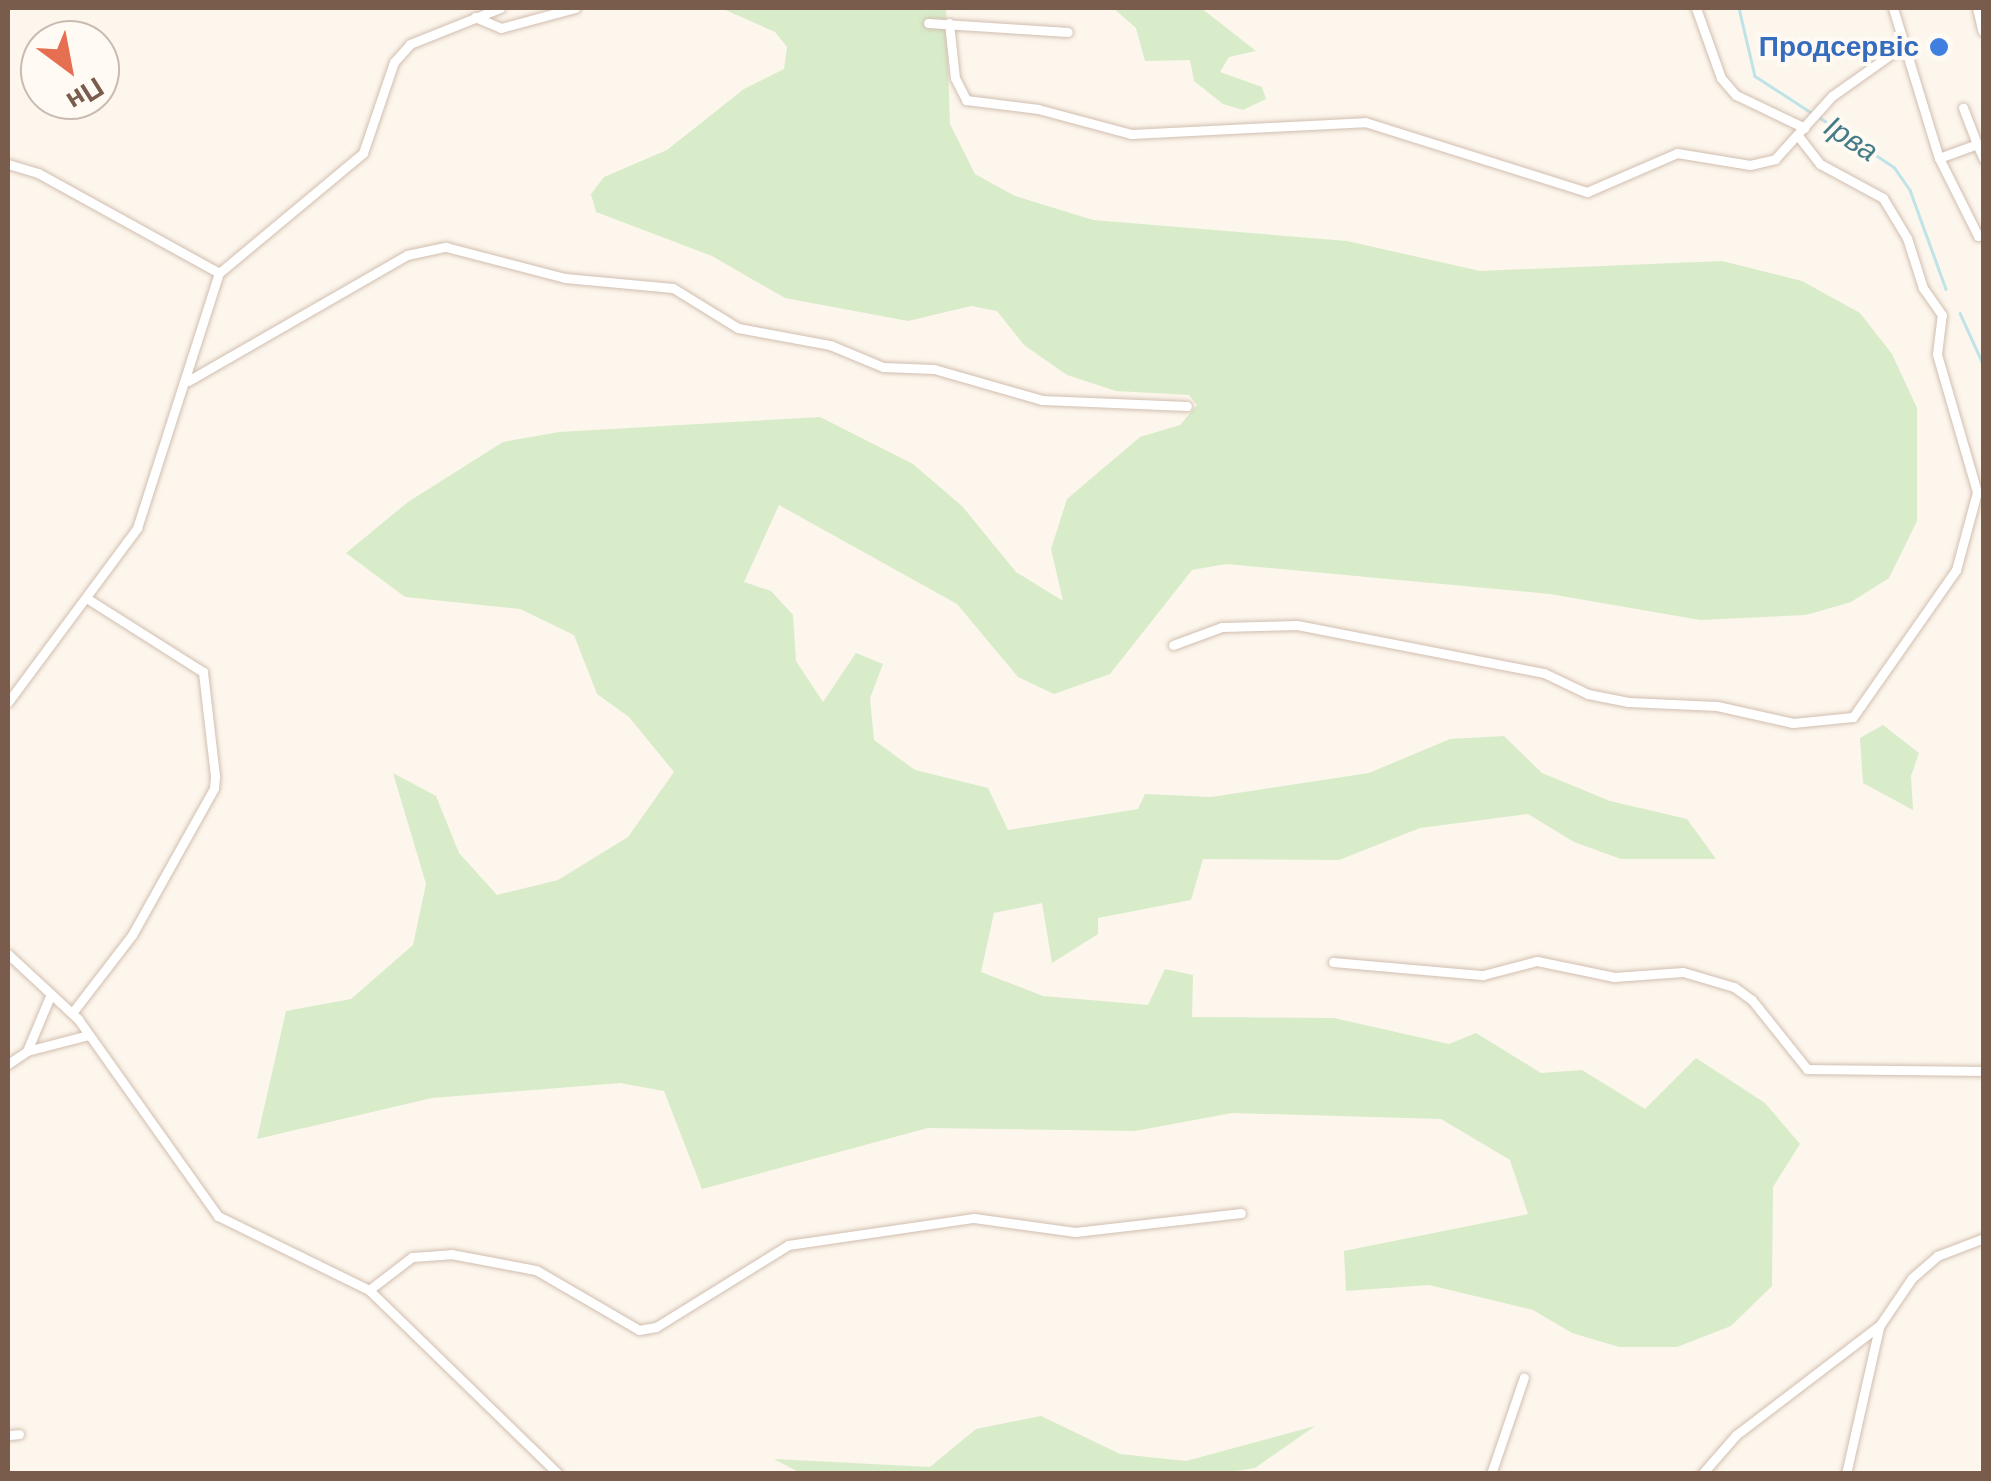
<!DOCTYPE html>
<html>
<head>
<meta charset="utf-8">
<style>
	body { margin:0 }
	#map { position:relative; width:1991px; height:1481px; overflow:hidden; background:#fdf6ec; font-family:Helvetica,sans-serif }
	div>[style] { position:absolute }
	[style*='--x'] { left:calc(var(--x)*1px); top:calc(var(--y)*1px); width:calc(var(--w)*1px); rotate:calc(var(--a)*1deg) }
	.green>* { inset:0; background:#d8ecc9 }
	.stream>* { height:2.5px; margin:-1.25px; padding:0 1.25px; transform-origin:1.25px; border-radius:1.25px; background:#bfe3e8 }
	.roads { filter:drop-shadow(0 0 2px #d1beb0) drop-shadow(0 0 2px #d1beb0) }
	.street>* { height:9px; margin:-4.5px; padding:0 4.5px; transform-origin:4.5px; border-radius:4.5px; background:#fff }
	.secondary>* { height:12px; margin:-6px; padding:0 6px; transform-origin:6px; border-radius:6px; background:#fff }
	.dots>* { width:28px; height:28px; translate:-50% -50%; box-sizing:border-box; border:5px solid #fffaf3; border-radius:50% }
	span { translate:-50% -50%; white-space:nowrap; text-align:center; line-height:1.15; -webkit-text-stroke:8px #fffaf3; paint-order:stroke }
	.shop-label { font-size:28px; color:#366cbe; font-weight:700 }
	.right { translate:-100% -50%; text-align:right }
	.water-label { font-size:30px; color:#437c86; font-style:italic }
	.frame { position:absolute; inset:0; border:10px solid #7a5c4d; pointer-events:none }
	.north { position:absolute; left:20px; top:20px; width:100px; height:100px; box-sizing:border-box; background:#fffaf3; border:2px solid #cabbb1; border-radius:50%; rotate:148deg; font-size:28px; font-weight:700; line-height:40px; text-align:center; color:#7a5c4d }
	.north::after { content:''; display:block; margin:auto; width:35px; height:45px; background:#e76f51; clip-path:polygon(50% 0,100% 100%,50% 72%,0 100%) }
</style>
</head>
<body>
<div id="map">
	<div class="green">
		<i style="clip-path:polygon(721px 8px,946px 8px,950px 124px,975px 174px,1015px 196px,1093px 220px,1347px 241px,1480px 271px,1722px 261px,1802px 281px,1860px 313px,1892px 354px,1917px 408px,1917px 521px,1889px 578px,1851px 602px,1806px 615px,1700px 620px,1550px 594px,1226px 564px,1192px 570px,1110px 674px,1054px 694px,1018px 677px,957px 604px,779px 505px,744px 582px,771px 591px,793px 615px,796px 661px,823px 702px,856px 653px,883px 664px,870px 698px,874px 740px,915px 770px,988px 788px,1008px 830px,1138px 809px,1145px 794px,1211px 797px,1369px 773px,1450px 739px,1504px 736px,1542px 773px,1610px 801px,1687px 819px,1716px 859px,1621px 859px,1574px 842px,1528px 814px,1420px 828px,1339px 860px,1203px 859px,1191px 900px,1098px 918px,1098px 934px,1052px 963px,1042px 903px,994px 913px,981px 972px,1043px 996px,1148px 1005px,1165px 969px,1193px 975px,1192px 1017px,1334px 1018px,1449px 1044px,1476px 1033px,1541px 1073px,1582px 1070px,1645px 1109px,1696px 1058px,1765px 1103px,1800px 1144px,1773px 1187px,1772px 1286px,1731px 1326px,1677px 1347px,1619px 1347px,1572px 1333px,1533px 1310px,1429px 1285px,1346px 1291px,1344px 1251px,1528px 1214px,1510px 1160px,1441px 1119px,1232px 1113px,1135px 1131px,928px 1128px,702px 1189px,664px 1091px,620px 1083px,432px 1098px,257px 1139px,286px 1011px,351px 999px,413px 945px,426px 884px,393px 773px,436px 796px,459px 853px,497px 895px,558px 880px,628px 837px,674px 772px,629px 717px,597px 694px,574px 635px,520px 609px,405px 597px,346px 553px,408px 502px,503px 442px,559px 432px,820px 417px,913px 464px,962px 506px,1016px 572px,1063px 601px,1051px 549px,1067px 499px,1140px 437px,1180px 425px,1197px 405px,1189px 395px,1116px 391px,1067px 375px,1024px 345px,997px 311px,971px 306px,908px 321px,785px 298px,712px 256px,596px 212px,591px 194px,604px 177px,667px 150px,744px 89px,784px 69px,787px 47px,775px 32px)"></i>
		<i style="clip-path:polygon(1113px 8px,1201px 8px,1256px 51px,1229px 57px,1220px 72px,1262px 87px,1266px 99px,1243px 110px,1223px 104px,1194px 81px,1190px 60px,1145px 61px,1136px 28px)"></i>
		<i style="clip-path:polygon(1883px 725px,1919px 753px,1911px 776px,1913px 810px,1863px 783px,1860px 738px)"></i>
		<i style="clip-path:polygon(1041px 1416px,1120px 1454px,1186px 1461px,1315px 1426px,1255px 1468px,1223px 1473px,802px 1474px,774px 1459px,930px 1467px,976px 1429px)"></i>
	</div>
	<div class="stream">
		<i style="--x:1739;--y:8;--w:70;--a:76.8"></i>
		<i style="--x:1755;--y:76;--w:68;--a:33"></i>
		<i style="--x:1819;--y:117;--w:90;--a:33.7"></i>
		<i style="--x:1894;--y:167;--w:28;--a:55"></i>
		<i style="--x:1910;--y:190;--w:105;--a:70"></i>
		<i style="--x:1960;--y:313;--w:58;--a:65.6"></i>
	</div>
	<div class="roads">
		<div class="street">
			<i style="--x:1696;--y:8;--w:74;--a:70.3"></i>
			<i style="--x:1721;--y:78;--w:23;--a:49"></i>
			<i style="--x:1736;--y:95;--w:76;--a:25.6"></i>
			<i style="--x:1893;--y:8;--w:157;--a:73"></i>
			<i style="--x:1939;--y:158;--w:87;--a:63.4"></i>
			<i style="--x:1978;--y:236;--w:7;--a:-27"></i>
			<i style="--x:475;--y:17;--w:28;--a:23"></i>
			<i style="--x:501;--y:28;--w:77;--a:-15.1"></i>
			<i style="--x:928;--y:23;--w:140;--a:3.7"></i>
			<i style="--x:949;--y:23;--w:55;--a:83.8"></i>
			<i style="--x:955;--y:78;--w:25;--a:63"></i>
			<i style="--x:966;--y:100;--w:73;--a:7.1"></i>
			<i style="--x:1038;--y:109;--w:96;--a:15"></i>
			<i style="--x:1131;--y:134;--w:234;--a:-2.9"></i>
			<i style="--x:1365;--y:122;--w:233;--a:17.5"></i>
			<i style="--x:1587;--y:192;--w:98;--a:-23.4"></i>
			<i style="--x:1677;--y:153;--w:74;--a:9.3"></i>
			<i style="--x:1750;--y:165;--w:26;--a:-13"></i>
			<i style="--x:1775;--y:159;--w:85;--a:-47.9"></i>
			<i style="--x:1832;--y:96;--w:88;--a:-35.3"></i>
			<i style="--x:1977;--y:144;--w:17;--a:66"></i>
			<i style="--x:1939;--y:158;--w:40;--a:-20.2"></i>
			<i style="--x:1977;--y:144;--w:39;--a:-111"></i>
			<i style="--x:8;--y:164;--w:31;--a:17"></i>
			<i style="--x:38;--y:173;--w:207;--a:28.9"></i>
			<i style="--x:188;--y:381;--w:253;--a:-29.9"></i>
			<i style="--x:407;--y:255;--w:40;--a:-12"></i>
			<i style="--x:446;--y:247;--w:123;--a:14.6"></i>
			<i style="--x:565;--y:278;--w:108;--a:5.3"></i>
			<i style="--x:673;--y:288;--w:76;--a:31.6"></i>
			<i style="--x:738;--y:328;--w:94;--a:10.5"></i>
			<i style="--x:830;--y:345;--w:57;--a:22.5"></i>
			<i style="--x:883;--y:367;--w:51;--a:2.2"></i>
			<i style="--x:934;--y:369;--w:112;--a:16"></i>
			<i style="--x:1042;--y:400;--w:145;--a:2.4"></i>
			<i style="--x:1173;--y:645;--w:52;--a:-20.2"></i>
			<i style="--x:1222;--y:627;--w:75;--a:-1.5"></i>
			<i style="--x:1297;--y:625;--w:252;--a:11"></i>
			<i style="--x:1544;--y:673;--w:49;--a:25.5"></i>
			<i style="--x:1588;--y:694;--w:41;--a:11.3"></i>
			<i style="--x:1628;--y:702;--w:89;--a:2.6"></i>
			<i style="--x:1717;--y:706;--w:78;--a:12.6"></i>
			<i style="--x:1793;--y:723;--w:60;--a:-5.7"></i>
			<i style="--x:1853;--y:717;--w:179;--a:-55"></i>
			<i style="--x:1956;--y:570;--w:81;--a:-74.9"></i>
			<i style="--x:1977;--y:492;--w:144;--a:-106.2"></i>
			<i style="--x:1937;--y:354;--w:39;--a:-83"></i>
			<i style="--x:1942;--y:315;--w:33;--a:-125"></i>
			<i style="--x:1923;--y:288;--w:52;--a:-107.7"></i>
			<i style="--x:1907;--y:238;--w:47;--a:-121"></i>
			<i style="--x:1883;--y:198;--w:72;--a:-151.6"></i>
			<i style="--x:1820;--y:164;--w:36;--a:-128"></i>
			<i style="--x:8;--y:702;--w:217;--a:-53.4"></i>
			<i style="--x:137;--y:528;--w:268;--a:-72.2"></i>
			<i style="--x:219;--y:273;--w:187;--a:-39.8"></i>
			<i style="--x:363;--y:153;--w:96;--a:-71.2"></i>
			<i style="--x:394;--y:62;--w:24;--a:-48"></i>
			<i style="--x:410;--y:44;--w:97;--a:-21.8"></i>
			<i style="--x:8;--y:954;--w:96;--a:42.9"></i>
			<i style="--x:78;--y:1019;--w:242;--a:54.6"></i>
			<i style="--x:218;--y:1216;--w:168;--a:26.1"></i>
			<i style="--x:369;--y:1290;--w:264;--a:44.2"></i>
			<i style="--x:1333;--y:962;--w:151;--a:5"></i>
			<i style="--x:1483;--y:975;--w:56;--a:-14.5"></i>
			<i style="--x:1537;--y:961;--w:79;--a:11.7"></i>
			<i style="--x:1614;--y:977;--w:69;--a:-4.1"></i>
			<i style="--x:1683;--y:972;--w:53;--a:16.4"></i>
			<i style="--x:1734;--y:987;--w:22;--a:36"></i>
			<i style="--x:1752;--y:1000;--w:88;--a:51.4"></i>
			<i style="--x:1807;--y:1069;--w:177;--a:0.6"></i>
			<i style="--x:72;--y:1013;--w:98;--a:-52.4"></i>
			<i style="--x:132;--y:935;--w:168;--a:-60.8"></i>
			<i style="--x:214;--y:788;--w:12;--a:-85"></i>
			<i style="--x:215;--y:776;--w:105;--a:-96.6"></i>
			<i style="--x:203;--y:672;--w:136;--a:-147.6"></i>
			<i style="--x:27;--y:1051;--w:64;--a:-14.5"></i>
			<i style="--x:8;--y:1064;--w:23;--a:-34"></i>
			<i style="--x:27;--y:1051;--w:62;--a:-67.2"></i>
			<i style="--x:369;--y:1290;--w:54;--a:-37.5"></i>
			<i style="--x:412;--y:1257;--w:39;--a:-4"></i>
			<i style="--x:451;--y:1254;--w:86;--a:10.7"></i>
			<i style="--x:536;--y:1270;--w:119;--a:30.2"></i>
			<i style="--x:639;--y:1330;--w:17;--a:-10"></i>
			<i style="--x:656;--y:1327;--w:155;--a:-31.8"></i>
			<i style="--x:788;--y:1245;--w:188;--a:-8.3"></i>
			<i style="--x:974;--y:1218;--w:102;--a:7.9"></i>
			<i style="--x:1075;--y:1232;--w:167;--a:-6.5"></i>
			<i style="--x:8;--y:1435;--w:11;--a:-5"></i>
			<i style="--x:1491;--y:1474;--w:102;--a:-71.2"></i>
			<i style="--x:1702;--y:1474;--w:52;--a:-48.9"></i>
			<i style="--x:1736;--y:1435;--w:181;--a:-37.4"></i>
			<i style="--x:1880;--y:1325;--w:57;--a:-55.8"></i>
			<i style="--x:1912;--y:1278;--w:33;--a:-41"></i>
			<i style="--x:1937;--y:1256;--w:50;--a:-21"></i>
			<i style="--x:1846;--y:1474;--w:151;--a:-77.3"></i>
		</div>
		<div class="secondary">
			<i style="--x:1979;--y:8;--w:23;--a:77"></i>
		</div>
	</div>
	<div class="dots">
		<i style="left:1939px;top:47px;background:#3f7fe0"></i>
	</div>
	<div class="shop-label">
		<span class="right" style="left:1919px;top:47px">Продсервіс</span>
	</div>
	<div class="water-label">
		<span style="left:1851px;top:139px;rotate:33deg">Ірва</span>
	</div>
	<div class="frame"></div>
	<div class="north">Пн</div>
</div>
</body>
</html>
